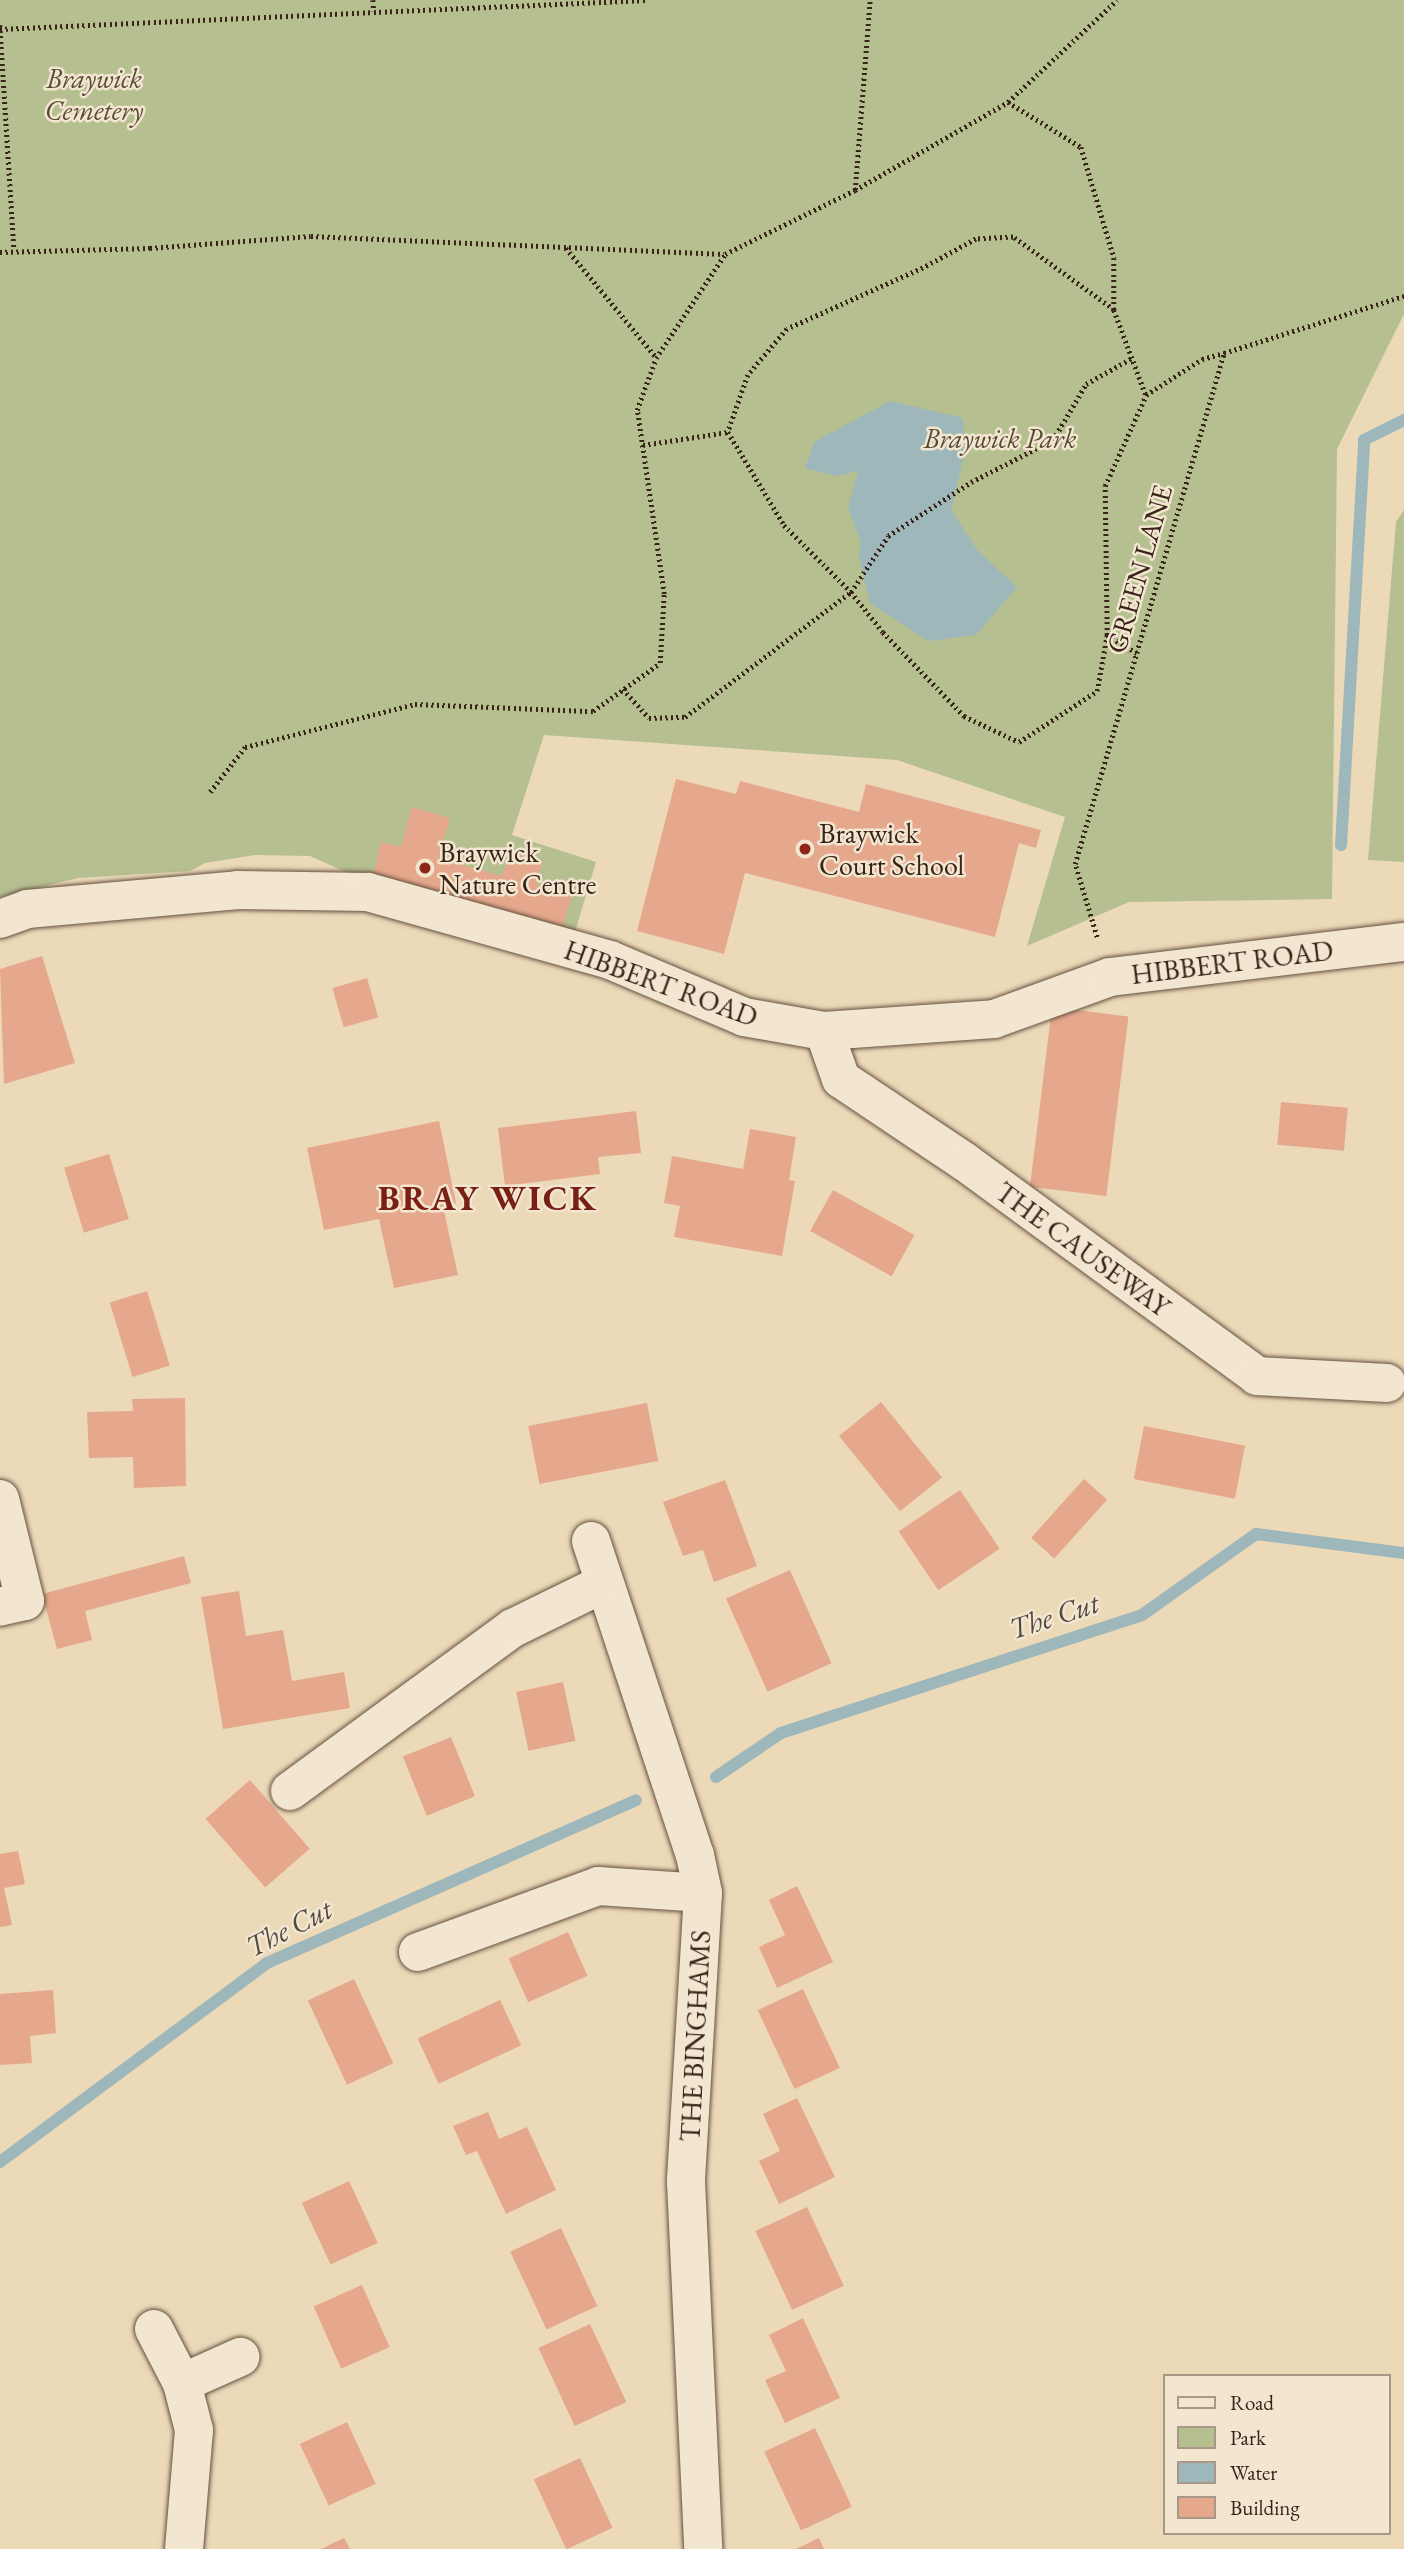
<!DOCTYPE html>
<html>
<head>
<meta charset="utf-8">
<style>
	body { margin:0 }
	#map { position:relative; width:1404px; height:2549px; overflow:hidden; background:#ebd9b8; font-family:"EB Garamond",serif }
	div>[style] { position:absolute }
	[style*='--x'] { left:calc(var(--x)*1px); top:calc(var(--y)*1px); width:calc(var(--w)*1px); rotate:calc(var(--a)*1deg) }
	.green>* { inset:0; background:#b6bf90 }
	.water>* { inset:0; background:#9db7ba }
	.stream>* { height:12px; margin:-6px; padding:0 6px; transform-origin:6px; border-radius:6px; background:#9db7ba }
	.building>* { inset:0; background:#e6a88c; transform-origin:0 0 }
	.path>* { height:4.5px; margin-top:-2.25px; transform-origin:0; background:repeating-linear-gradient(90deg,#392418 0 2px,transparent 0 5.5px) }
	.roads { filter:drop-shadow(0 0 2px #665140) drop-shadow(0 0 2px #665140) }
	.minor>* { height:38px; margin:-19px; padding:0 19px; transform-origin:19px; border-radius:19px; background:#f2e6d1 }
	.dots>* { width:19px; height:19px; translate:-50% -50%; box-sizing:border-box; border:4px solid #f2e6d1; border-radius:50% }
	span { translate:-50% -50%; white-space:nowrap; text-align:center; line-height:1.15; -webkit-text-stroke:5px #f2e6d1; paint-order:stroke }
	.park-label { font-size:28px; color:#584b36; font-style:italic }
	.street-label { font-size:28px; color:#392418 }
	.poi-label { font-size:28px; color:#392418 }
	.left { translate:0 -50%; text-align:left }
	.water-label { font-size:30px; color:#524940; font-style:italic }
	.district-label { font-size:35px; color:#7a1f14; font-weight:700; letter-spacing:2px }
	.legend { position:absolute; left:1163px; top:2374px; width:228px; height:161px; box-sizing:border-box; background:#f2e6d1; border:2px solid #a89887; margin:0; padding:9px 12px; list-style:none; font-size:21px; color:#392418 }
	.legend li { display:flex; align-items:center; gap:14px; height:35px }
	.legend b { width:35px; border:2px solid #a89887 }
</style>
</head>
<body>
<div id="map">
	<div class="green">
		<i style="clip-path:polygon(0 0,1404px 0,1404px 314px,1337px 449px,1332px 899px,1129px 902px,1027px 946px,1065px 817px,897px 760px,544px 735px,512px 835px,596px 862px,574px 935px,355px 876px,310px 856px,255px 855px,205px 863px,190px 871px,78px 878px,0 897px)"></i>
		<i style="clip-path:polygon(1404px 510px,1404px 862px,1368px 860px,1396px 522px)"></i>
	</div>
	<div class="water">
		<i style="clip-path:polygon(890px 401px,963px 418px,965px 453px,951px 510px,978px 551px,1017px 587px,976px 635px,928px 641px,870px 603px,859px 557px,861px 543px,848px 507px,858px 471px,836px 476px,805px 468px,814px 442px)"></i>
	</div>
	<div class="stream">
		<i style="--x:1341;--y:845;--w:406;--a:-86.7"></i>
		<i style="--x:1364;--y:440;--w:45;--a:-26.6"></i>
		<i style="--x:716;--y:1777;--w:78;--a:-34.1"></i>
		<i style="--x:781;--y:1733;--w:380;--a:-18.1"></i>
		<i style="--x:1142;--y:1615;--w:140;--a:-35.4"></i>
		<i style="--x:1256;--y:1534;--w:149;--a:7.3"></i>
		<i style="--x:0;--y:2162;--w:333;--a:-36.7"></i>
		<i style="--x:267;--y:1963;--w:403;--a:-23.8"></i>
	</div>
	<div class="building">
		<i style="clip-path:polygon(676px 779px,736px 794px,740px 781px,859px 812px,866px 784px,1041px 830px,1036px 848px,1019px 843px,995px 937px,745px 873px,724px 954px,637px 931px)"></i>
		<i style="clip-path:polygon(412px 807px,450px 818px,438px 858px,501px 876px,513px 852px,542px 861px,536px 885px,572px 894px,561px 933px,372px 880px,381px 842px,401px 847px)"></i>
		<i style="clip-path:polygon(42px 956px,75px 1063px,4px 1084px,0 969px)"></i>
		<i style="left:367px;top:978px;width:41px;height:36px;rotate:74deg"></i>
		<i style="left:1052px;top:1007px;width:77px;height:181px;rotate:7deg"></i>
		<i style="left:1281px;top:1102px;width:67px;height:43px;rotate:5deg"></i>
		<i style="clip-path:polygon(636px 1111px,641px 1153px,598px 1157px,600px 1174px,505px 1186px,498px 1128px)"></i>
		<i style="clip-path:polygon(439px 1121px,456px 1203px,443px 1206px,458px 1275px,394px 1288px,379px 1219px,324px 1230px,307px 1148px)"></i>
		<i style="clip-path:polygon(750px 1129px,796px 1137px,789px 1180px,795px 1181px,782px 1256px,674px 1237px,680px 1206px,664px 1203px,672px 1156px,743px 1169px)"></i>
		<i style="left:109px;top:1154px;width:68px;height:47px;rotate:73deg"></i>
		<i style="left:833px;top:1190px;width:93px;height:47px;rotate:29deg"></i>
		<i style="left:147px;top:1291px;width:78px;height:39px;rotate:73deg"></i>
		<i style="clip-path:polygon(185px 1398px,186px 1486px,134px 1488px,133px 1457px,89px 1458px,87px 1412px,133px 1411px,132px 1399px)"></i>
		<i style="left:881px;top:1402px;width:97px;height:54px;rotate:51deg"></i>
		<i style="left:647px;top:1403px;width:59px;height:121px;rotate:79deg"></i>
		<i style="left:1144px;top:1426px;width:103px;height:54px;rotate:11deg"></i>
		<i style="left:1084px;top:1479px;width:31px;height:79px;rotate:42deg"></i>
		<i style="clip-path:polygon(725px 1480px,757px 1566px,714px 1582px,703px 1550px,683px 1556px,663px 1502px)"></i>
		<i style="left:960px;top:1490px;width:71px;height:74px;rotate:56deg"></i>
		<i style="clip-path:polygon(184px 1556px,191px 1583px,85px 1611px,92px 1640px,57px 1649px,42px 1594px)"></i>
		<i style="left:790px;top:1570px;width:102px;height:70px;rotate:66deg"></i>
		<i style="clip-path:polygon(239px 1591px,246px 1636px,283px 1630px,292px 1681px,344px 1672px,350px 1708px,223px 1729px,201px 1597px)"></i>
		<i style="left:563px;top:1682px;width:60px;height:48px;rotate:78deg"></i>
		<i style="left:451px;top:1737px;width:64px;height:52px;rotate:68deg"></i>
		<i style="left:250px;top:1780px;width:91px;height:59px;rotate:49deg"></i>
		<i style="clip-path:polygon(18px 1851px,25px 1884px,4px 1888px,12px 1925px,0 1927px,0 1854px)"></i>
		<i style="clip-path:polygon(797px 1886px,833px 1962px,777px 1988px,759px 1947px,785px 1935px,769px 1900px)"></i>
		<i style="left:568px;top:1932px;width:48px;height:65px;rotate:66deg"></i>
		<i style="left:354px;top:1979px;width:93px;height:51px;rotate:65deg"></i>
		<i style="left:803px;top:1989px;width:87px;height:50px;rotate:65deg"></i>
		<i style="clip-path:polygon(53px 1990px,56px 2033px,30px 2036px,32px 2063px,0 2065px,0 1994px)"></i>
		<i style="left:500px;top:2000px;width:50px;height:91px;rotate:65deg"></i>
		<i style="clip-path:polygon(797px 2098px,835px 2177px,779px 2204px,759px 2161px,780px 2151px,763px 2114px)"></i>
		<i style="clip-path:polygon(488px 2112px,499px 2139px,527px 2127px,556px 2190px,506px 2214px,477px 2151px,466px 2155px,453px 2126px)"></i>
		<i style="left:349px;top:2181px;width:68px;height:52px;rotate:65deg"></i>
		<i style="left:807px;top:2207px;width:87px;height:57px;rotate:65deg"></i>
		<i style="left:561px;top:2228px;width:86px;height:56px;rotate:65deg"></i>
		<i style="left:362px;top:2285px;width:68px;height:53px;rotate:66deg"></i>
		<i style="clip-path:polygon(803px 2318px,840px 2398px,785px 2423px,765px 2380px,786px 2371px,769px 2335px)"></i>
		<i style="left:590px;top:2324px;width:86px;height:57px;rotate:65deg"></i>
		<i style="left:347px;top:2422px;width:68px;height:52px;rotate:65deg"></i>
		<i style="left:815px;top:2428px;width:87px;height:56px;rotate:65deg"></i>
		<i style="left:580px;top:2458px;width:77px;height:51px;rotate:65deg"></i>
		<i style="clip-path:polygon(344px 2538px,350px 2549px,321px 2549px)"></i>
		<i style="clip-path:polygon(819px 2538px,824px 2549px,796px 2549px)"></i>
	</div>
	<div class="path">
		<i style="--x:373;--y:0;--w:11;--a:85"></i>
		<i style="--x:0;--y:25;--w:224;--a:86.4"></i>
		<i style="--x:0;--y:29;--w:647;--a:-2.57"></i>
		<i style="--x:1008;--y:102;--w:149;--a:-43.1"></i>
		<i style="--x:855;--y:190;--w:191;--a:-85.5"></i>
		<i style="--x:566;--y:248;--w:141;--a:50.5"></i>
		<i style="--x:0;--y:252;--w:150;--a:-1.5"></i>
		<i style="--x:150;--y:248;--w:161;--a:-4.3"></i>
		<i style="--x:311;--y:236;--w:413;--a:2.5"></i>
		<i style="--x:1114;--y:310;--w:125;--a:-144.1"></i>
		<i style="--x:1013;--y:237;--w:37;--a:177"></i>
		<i style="--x:976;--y:239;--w:60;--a:151.3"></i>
		<i style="--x:923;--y:268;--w:149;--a:155.8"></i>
		<i style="--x:787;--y:329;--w:60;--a:130.3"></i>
		<i style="--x:748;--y:375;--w:60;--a:109.3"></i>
		<i style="--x:728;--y:432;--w:109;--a:58.9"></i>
		<i style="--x:784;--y:525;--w:95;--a:45"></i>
		<i style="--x:851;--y:592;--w:67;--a:-56.5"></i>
		<i style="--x:888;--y:536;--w:99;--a:-33"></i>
		<i style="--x:971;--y:482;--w:92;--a:-27.1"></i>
		<i style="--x:1053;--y:440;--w:65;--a:-59.5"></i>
		<i style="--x:1086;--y:384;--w:53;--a:-29.5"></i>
		<i style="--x:643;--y:445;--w:86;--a:-8.7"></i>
		<i style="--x:1107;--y:635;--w:35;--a:31"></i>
		<i style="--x:623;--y:689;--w:39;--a:48"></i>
		<i style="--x:649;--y:718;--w:36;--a:-2"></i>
		<i style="--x:685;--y:717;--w:208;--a:-37"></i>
		<i style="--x:851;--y:592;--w:51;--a:51.3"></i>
		<i style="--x:883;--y:632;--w:117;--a:46"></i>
		<i style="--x:964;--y:716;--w:61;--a:25.3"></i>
		<i style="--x:1019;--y:742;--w:93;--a:-33.2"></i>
		<i style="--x:1097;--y:691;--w:57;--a:-79.9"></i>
		<i style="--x:1107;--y:635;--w:149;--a:-90.8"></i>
		<i style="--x:1105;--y:486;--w:100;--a:-65.7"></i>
		<i style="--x:210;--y:792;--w:57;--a:-52.1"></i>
		<i style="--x:245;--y:747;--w:175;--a:-14.2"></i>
		<i style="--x:415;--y:704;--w:178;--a:2.3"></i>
		<i style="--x:593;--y:711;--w:82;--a:-35.6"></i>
		<i style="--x:660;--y:663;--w:69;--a:-86.7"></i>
		<i style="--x:664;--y:594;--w:186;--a:-98.3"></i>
		<i style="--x:637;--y:410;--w:55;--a:-69.9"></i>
		<i style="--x:656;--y:358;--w:125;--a:-56.4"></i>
		<i style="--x:725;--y:254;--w:145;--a:-26.2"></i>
		<i style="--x:855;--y:190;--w:177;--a:-29.9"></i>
		<i style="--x:1008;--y:102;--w:86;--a:31.7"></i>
		<i style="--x:1081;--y:147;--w:116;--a:73.4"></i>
		<i style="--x:1114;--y:258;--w:52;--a:90"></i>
		<i style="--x:1114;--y:310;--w:91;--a:69.4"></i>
		<i style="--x:1146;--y:395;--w:67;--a:-32.7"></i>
		<i style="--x:1202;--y:359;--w:23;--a:-15"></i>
		<i style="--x:1097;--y:937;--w:76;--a:-106.8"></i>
		<i style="--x:1075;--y:864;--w:532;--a:-73.74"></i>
		<i style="--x:1224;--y:353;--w:189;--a:-17.6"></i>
	</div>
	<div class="roads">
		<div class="minor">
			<i style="--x:0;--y:919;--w:29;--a:-20"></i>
			<i style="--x:27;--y:909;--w:212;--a:-5.1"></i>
			<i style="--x:238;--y:890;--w:130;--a:0.9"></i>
			<i style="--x:368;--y:892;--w:251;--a:15.7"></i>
			<i style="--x:610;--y:960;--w:146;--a:23"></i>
			<i style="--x:744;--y:1017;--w:81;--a:9.9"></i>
			<i style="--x:824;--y:1031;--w:170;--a:-4"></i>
			<i style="--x:994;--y:1019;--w:123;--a:-19.9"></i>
			<i style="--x:1110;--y:977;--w:296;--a:-6.8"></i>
			<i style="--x:824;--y:1031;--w:51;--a:70.5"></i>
			<i style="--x:841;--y:1079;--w:149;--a:33.8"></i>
			<i style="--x:965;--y:1162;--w:362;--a:36.2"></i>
			<i style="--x:1257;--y:1376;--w:130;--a:3.1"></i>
			<i style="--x:0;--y:1499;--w:105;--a:76.2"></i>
			<i style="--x:25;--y:1601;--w:26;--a:167"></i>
			<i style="--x:591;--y:1541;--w:331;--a:71.7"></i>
			<i style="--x:695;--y:1855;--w:39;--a:78"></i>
			<i style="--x:703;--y:1893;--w:289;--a:93.4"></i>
			<i style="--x:686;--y:2182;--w:367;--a:87.3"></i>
			<i style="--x:290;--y:1791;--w:276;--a:-36.2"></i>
			<i style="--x:513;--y:1628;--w:102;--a:-26.1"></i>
			<i style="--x:418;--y:1952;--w:192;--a:-20.1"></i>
			<i style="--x:598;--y:1886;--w:105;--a:3.8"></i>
			<i style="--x:154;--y:2329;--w:61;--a:62.6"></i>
			<i style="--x:182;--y:2383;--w:49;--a:75.7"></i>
			<i style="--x:194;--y:2430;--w:119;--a:94.8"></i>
			<i style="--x:182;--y:2383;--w:64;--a:-24.1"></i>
		</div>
	</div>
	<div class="dots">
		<i style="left:805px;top:849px;background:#8f2418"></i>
		<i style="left:425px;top:868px;background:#8f2418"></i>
	</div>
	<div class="park-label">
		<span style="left:94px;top:94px">Braywick<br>Cemetery</span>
		<span style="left:1000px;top:438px">Braywick Park</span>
	</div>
	<div class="street-label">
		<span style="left:1139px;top:569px;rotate:-74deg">GREEN LANE</span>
		<span style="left:1232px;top:962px;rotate:-7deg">HIBBERT ROAD</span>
		<span style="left:661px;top:983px;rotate:20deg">HIBBERT ROAD</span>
		<span style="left:1083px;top:1249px;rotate:36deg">THE CAUSEWAY</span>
		<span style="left:695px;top:2036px;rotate:-87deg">THE BINGHAMS</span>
	</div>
	<div class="poi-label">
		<span class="left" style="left:819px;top:849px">Braywick<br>Court School</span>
		<span class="left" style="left:439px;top:868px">Braywick<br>Nature Centre</span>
	</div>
	<div class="water-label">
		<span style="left:1054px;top:1616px;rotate:-18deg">The Cut</span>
		<span style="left:289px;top:1928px;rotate:-27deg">The Cut</span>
	</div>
	<div class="district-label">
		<span style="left:488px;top:1198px">BRAY WICK</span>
	</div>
	<ul class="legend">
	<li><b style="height:9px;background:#f2e6d1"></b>Road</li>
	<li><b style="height:19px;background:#b6bf90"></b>Park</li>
	<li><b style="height:19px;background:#9db7ba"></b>Water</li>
	<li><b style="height:19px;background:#e6a88c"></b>Building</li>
	</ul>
</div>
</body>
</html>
